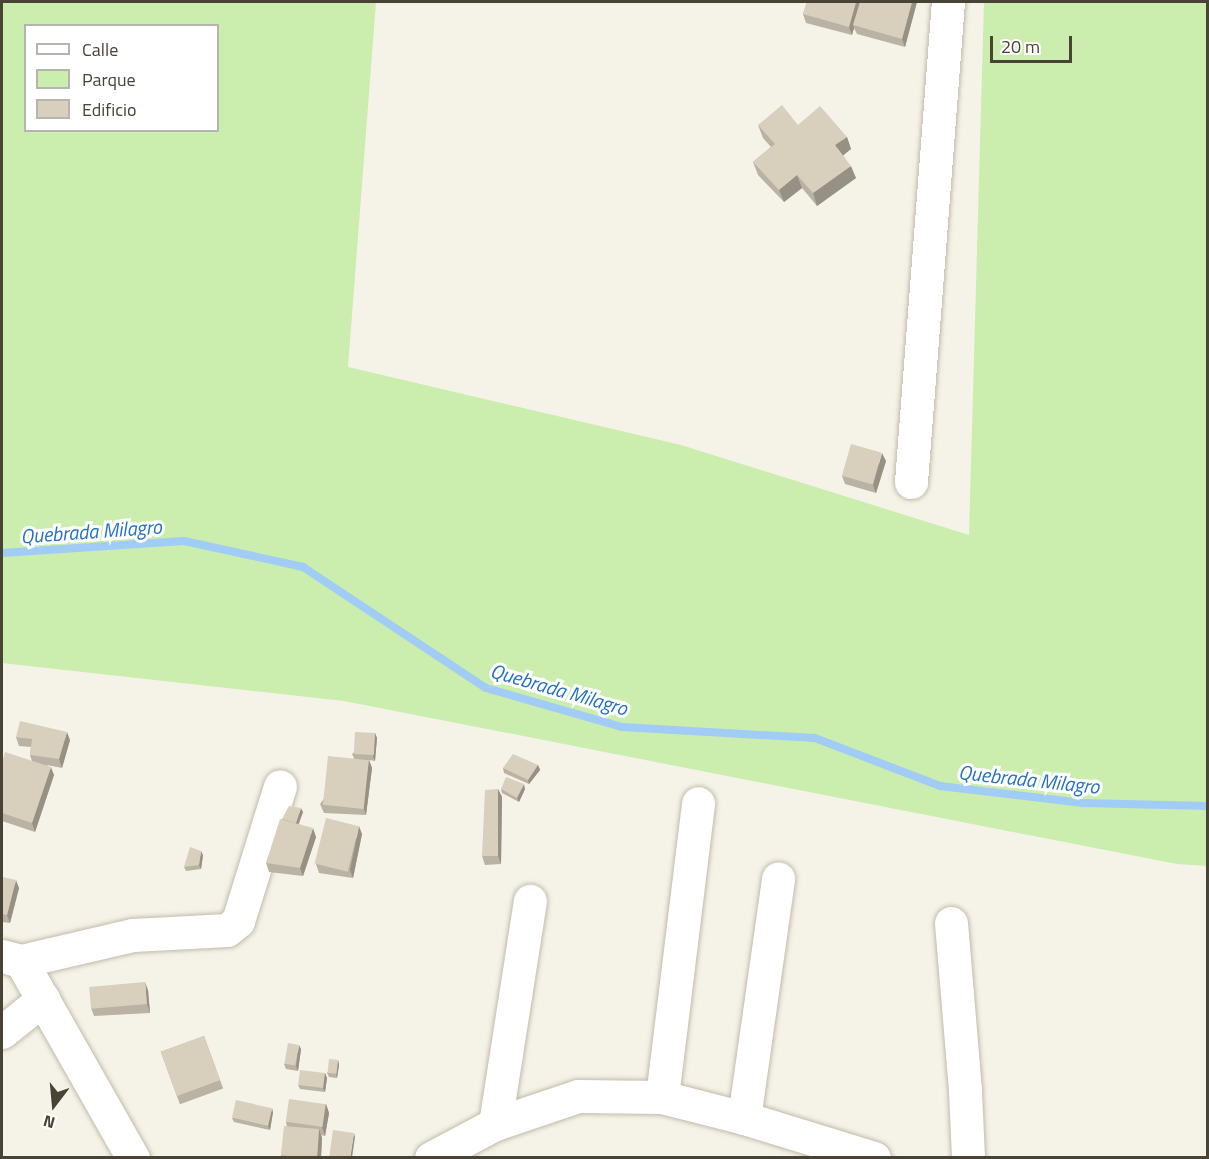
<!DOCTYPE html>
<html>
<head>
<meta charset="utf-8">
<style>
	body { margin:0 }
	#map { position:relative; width:1209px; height:1159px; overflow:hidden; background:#f5f2e8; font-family:"Titillium Web",sans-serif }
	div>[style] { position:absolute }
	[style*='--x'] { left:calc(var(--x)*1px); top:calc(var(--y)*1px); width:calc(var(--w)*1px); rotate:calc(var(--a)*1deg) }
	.green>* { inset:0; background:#cbedad }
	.stream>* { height:8px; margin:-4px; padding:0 4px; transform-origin:4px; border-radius:4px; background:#a0ccf6 }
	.roads { filter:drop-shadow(0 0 2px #c2bba9) drop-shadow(0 0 2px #c2bba9) }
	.minor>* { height:33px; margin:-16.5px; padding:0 16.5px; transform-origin:16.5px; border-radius:16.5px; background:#fff }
	.wall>* { inset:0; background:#bab2a2; transform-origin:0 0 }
	.shaded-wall>* { inset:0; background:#979184 }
	.building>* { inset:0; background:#d8cfbc; transform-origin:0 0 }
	span { translate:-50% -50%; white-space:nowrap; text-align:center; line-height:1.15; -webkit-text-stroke:6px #fff; paint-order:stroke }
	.water-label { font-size:20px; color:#2571bf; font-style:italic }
	.frame { position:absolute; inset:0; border:3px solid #494336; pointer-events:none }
	.legend { position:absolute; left:24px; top:24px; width:195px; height:108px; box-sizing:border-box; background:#fff; border:2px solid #b6b4af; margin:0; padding:8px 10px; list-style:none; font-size:18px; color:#494336 }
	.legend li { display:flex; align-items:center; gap:12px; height:30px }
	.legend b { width:30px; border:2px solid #b6b4af }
	.north { position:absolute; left:24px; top:1075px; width:60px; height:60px; -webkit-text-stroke:4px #fff; paint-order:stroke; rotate:196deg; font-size:16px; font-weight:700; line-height:24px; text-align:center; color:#494336 }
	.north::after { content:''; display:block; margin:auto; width:21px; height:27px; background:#494336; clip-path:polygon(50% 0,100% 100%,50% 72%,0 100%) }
	.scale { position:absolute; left:990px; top:36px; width:82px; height:27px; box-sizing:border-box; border:3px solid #494336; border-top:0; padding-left:8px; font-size:18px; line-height:21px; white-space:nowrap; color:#494336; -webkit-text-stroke:4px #fff; paint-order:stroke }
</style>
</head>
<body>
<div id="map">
	<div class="green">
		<i style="clip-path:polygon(evenodd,2px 2px,376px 2px,348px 367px,681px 445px,969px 535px,984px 2px,1207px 2px,1207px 866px,1177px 864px,344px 701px,2px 663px,2px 2px,26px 26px,218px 26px,218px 130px,26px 130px,26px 26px)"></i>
	</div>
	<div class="stream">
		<i style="--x:2;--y:553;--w:182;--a:-3.8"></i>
		<i style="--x:184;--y:541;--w:122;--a:12.3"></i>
		<i style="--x:303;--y:567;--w:219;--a:33.5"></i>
		<i style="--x:486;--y:688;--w:141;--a:16"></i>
		<i style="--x:622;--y:727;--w:193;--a:3.3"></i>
		<i style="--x:815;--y:738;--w:134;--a:21"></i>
		<i style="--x:940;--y:786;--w:144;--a:6.8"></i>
		<i style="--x:1083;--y:803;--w:125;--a:1.4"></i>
	</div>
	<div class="roads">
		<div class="minor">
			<i style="--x:911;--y:482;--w:481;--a:-85.6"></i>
			<i style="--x:951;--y:923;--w:169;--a:85.2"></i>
			<i style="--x:965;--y:1091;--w:67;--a:87.4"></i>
			<i style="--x:2;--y:956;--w:20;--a:15"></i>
			<i style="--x:21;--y:961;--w:115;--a:-13.1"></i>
			<i style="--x:133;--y:935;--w:94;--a:-3"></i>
			<i style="--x:227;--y:930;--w:14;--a:-39"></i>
			<i style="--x:238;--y:921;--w:141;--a:-72.7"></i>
			<i style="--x:21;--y:961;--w:227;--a:60.4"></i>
			<i style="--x:2;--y:1032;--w:53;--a:-38.8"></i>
			<i style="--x:662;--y:1097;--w:296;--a:-83"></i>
			<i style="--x:744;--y:1118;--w:242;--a:-81.9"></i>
			<i style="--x:495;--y:1124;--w:226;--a:-81.1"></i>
			<i style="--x:431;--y:1158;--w:72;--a:-28"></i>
			<i style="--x:495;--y:1124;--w:88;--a:-18.6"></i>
			<i style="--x:578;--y:1096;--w:84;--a:0.7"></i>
			<i style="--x:662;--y:1097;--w:85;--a:14.4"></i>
			<i style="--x:744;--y:1118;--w:136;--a:17.1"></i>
		</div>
	</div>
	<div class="wall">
		<i style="clip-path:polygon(807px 2px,917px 2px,905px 47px,857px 34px,854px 28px,852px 35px,806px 23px,803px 14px)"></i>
		<i style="clip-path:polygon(758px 125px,798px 125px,847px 137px,851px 149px,843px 155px,856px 178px,817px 206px,802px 188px,784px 202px,758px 175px,753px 162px,771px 147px,763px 138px)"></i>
		<i style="clip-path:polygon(886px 461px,876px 493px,845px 484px,842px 476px)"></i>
		<i style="clip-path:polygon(375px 733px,377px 738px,375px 761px,369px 760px,372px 768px,366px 815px,324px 813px,320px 804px,354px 758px,352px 754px)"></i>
		<i style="clip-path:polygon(16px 737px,70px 740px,62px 768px,47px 765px,54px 775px,35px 832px,2px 821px,2px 763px,32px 761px,30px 755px,31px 747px,19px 746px)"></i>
		<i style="clip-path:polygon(538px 765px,540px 770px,529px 784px,504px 773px,503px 768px)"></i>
		<i style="clip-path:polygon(498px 789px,502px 797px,501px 864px,485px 865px,482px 856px)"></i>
		<i style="clip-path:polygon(501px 789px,525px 789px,519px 802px,502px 793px)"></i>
		<i style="clip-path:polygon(303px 812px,299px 824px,316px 837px,303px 876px,269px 872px,266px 863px,282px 819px)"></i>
		<i style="clip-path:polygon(362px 834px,353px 878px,319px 873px,316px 864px)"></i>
		<i style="clip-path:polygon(203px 855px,201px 869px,186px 871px,184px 867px)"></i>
		<i style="clip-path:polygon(2px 877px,19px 888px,10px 923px,2px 922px)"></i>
		<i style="clip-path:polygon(148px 990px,150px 1013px,94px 1016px,91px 1008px)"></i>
		<i style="left:204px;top:1036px;width:56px;height:46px;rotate:70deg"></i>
		<i style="clip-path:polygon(301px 1049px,298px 1071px,286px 1069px,284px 1064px)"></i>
		<i style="clip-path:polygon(338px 1060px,339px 1065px,337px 1078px,329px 1077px,327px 1073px)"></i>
		<i style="clip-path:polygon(325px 1073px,327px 1078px,325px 1092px,300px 1089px,298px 1085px)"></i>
		<i style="clip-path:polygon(326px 1104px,329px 1113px,325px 1136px,321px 1135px,322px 1138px,321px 1158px,282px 1158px,281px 1155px,287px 1127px,286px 1122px)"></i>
		<i style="clip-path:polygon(273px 1112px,270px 1130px,234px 1122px,232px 1118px)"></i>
	</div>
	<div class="shaded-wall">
		<i style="clip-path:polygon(856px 2px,862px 2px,853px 25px,854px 28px,852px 35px,849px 27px)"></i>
		<i style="clip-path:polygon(912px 2px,917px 2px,905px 47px,902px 39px)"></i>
		<i style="clip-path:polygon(847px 137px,851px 149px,840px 158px,835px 145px)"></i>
		<i style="clip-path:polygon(851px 166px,856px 178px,817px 206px,813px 193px)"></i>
		<i style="clip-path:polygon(797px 175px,802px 188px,784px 202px,779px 190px)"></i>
		<i style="clip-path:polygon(882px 453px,886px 461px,876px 493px,873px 485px)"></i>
		<i style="clip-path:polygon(67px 732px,70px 740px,62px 768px,59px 759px)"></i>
		<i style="clip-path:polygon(375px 733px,377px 738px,375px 761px,373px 757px)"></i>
		<i style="clip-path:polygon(369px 760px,372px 768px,366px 815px,363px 806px)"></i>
		<i style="clip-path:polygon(538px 765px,540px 770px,529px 784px,528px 780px)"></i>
		<i style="clip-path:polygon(51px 767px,54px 775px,35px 832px,32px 823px)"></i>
		<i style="clip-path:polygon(524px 784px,525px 789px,519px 802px,517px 798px)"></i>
		<i style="clip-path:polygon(498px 789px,502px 797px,501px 864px,498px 856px)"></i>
		<i style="clip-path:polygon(301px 808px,303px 812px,297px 827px,296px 823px)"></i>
		<i style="clip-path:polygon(359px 826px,362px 834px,353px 878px,350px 870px)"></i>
		<i style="clip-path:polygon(313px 828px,316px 837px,303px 876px,300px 868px)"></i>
		<i style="clip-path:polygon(201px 851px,203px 855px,201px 869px,199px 865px)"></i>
		<i style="clip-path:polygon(16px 880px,19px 888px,10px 923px,7px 915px)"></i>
		<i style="clip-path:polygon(145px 982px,148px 990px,150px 1013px,147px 1004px)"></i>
		<i style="clip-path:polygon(299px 1045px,301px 1049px,298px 1071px,296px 1066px)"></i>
		<i style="clip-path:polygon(338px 1060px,339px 1065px,337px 1078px,336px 1074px)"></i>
		<i style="clip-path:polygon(325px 1073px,327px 1078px,325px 1092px,323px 1088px)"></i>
		<i style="clip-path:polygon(326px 1104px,329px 1113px,325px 1136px,322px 1127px)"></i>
		<i style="clip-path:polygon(272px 1108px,273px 1112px,270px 1130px,268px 1126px)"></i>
		<i style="clip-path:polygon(319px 1129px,322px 1138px,321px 1158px,317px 1158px)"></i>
		<i style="clip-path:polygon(354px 1133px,355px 1137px,352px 1158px,350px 1158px)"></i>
	</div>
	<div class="building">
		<i style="clip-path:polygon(807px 2px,856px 2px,849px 27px,803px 14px)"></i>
		<i style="clip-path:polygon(860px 2px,912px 2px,902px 39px,853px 25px)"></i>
		<i style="clip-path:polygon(782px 105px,798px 125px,820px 106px,847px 137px,835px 145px,851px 166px,813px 193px,797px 175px,779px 190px,753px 162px,775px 144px,758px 125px)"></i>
		<i style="left:851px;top:444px;width:32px;height:33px;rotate:16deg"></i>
		<i style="clip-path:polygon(20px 721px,67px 732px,59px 759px,30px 755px,32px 739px,16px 737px)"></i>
		<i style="left:355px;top:732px;width:20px;height:22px;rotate:3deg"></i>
		<i style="clip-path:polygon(5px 752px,51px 767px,32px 823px,2px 813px,2px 763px)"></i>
		<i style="clip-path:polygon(513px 754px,538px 765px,528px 780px,503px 768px)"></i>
		<i style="left:328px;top:756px;width:41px;height:49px;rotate:6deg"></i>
		<i style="clip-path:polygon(506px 777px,524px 784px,517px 798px,501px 789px)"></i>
		<i style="clip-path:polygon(498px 789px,498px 856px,482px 856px,485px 790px)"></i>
		<i style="clip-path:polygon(289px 806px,301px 808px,296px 823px,282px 819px)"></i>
		<i style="left:326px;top:818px;width:34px;height:47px;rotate:14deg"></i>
		<i style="clip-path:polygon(280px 819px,313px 828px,300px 868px,266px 863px)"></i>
		<i style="clip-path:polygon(190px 847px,201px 851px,199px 865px,184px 867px)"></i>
		<i style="clip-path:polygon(2px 877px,16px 880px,7px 915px,2px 914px)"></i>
		<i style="left:145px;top:982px;width:22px;height:56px;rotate:85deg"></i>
		<i style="left:204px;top:1036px;width:47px;height:46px;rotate:70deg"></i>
		<i style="left:288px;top:1043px;width:11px;height:21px;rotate:10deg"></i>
		<i style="left:329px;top:1059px;width:9px;height:14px;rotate:6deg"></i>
		<i style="left:300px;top:1070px;width:25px;height:15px;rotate:7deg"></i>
		<i style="left:289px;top:1099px;width:37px;height:23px;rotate:8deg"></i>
		<i style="left:236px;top:1100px;width:37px;height:18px;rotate:13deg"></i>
		<i style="clip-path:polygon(284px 1126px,319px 1129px,317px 1158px,302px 1158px,281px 1155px)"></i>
		<i style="left:333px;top:1130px;width:21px;height:27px;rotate:8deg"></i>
	</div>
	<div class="water-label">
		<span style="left:91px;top:531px;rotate:-4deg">Quebrada Milagro</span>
		<span style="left:559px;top:689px;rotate:16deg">Quebrada Milagro</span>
		<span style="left:1029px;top:779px;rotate:6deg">Quebrada Milagro</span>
	</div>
	<div class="frame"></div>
	<ul class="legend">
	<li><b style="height:8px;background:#fff"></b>Calle</li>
	<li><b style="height:16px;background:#cbedad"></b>Parque</li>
	<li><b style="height:16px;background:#d8cfbc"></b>Edificio</li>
	</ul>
	<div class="north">N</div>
	<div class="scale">20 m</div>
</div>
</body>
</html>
